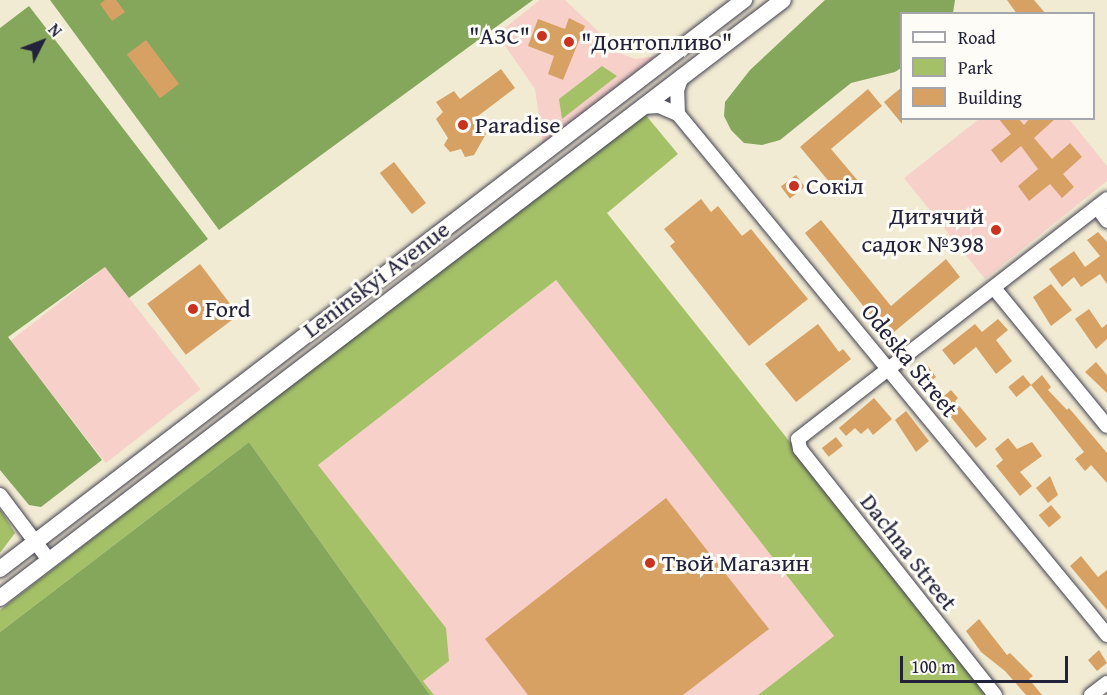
<!DOCTYPE html>
<html>
<head>
<meta charset="utf-8">
<style>
	body { margin:0 }
	#map { position:relative; width:1107px; height:695px; overflow:hidden; background:#f1ebd3; font-family:"Gentium Book Plus",serif }
	div>[style] { position:absolute }
	[style*='--x'] { left:calc(var(--x)*1px); top:calc(var(--y)*1px); width:calc(var(--w)*1px); rotate:calc(var(--a)*1deg) }
	.built>* { inset:0; background:#f7d0ca; transform-origin:0 0 }
	.green>* { inset:0; background:#a5c168 }
	.forest>* { inset:0; background:#84a75c }
	.building>* { inset:0; background:#d7a164; transform-origin:0 0 }
	.roads { filter:drop-shadow(0 0 2px #414052) drop-shadow(0 0 2px #414052) }
	.minor>* { height:14px; margin:-7px; padding:0 7px; transform-origin:7px; border-radius:7px; background:#fff }
	.major>* { height:16px; margin:-8px; padding:0 8px; transform-origin:8px; border-radius:8px; background:#fff }
	.dots>* { width:16px; height:16px; translate:-50% -50%; box-sizing:border-box; border:3px solid #fdfcf7; border-radius:50% }
	span { translate:-50% -50%; white-space:nowrap; text-align:center; line-height:1.15; -webkit-text-stroke:6px #fdfcf7; paint-order:stroke }
	.poi-label { font-size:24px; color:#22223b }
	.right { translate:-100% -50%; text-align:right }
	.left { translate:0 -50%; text-align:left }
	.street-label { font-size:24px; color:#22223b }
	.legend { position:absolute; left:900px; top:12px; width:195px; height:108px; box-sizing:border-box; background:#fdfcf7; border:2px solid #a5a5ac; margin:0; padding:8px 10px; list-style:none; font-size:18px; color:#22223b }
	.legend li { display:flex; align-items:center; gap:12px; height:30px }
	.legend b { width:30px; border:2px solid #a5a5ac }
	.north { position:absolute; left:12px; top:12px; width:60px; height:60px; -webkit-text-stroke:4px #fdfcf7; paint-order:stroke; rotate:48deg; font-size:16px; font-weight:700; line-height:24px; text-align:center; color:#22223b }
	.north::after { content:''; display:block; margin:auto; width:21px; height:27px; background:#22223b; clip-path:polygon(50% 0,100% 100%,50% 72%,0 100%) }
	.scale { position:absolute; left:900px; top:656px; width:168px; height:27px; box-sizing:border-box; border:3px solid #22223b; border-top:0; padding-left:8px; font-size:18px; line-height:21px; white-space:nowrap; color:#22223b; -webkit-text-stroke:4px #fdfcf7; paint-order:stroke }
</style>
</head>
<body>
<div id="map">
	<div class="built">
		<i style="clip-path:polygon(540px 0,565px 0,622px 54px,635px 59px,656px 56px,543px 144px,535px 89px,497px 34px)"></i>
		<i style="clip-path:polygon(979px 119px,1069px 119px,1107px 166px,1107px 181px,985px 279px,904px 178px)"></i>
		<i style="left:105px;top:267px;width:155px;height:120px;rotate:52deg"></i>
		<i style="clip-path:polygon(556px 280px,834px 636px,758px 695px,434px 695px,423px 681px,318px 465px)"></i>
	</div>
	<div class="green">
		<i style="clip-path:polygon(602px 66px,617px 76px,562px 119px,559px 99px)"></i>
		<i style="clip-path:polygon(644px 113px,678px 154px,607px 213px,992px 695px,758px 695px,834px 636px,556px 280px,318px 465px,446px 628px,449px 661px,423px 681px,434px 695px,430px 695px,249px 442px,0 632px,0 610px)"></i>
		<i style="clip-path:polygon(0 509px,15px 533px,0 553px)"></i>
	</div>
	<div class="forest">
		<i style="clip-path:polygon(50px 0,533px 0,219px 230px)"></i>
		<i style="clip-path:polygon(825px 0,955px 0,953px 13px,902px 14px,901px 68px,895px 72px,851px 83px,780px 140px,762px 145px,744px 143px,731px 130px,724px 116px,725px 102px,750px 70px)"></i>
		<i style="clip-path:polygon(29px 6px,208px 239px,129px 298px,105px 267px,8px 337px,102px 460px,41px 507px,29px 505px,0 470px,0 28px)"></i>
		<i style="clip-path:polygon(249px 442px,430px 695px,0 695px,0 632px)"></i>
	</div>
	<div class="building">
		<i style="clip-path:polygon(105px 0,116px 0,125px 12px,112px 21px,100px 4px)"></i>
		<i style="clip-path:polygon(1007px 0,1034px 0,1046px 14px,1017px 14px)"></i>
		<i style="clip-path:polygon(569px 18px,585px 26px,563px 80px,548px 74px,554px 56px,528px 46px,538px 19px,565px 29px)"></i>
		<i style="left:146px;top:40px;width:55px;height:24px;rotate:53deg"></i>
		<i style="clip-path:polygon(501px 69px,515px 88px,474px 119px,486px 134px,474px 155px,465px 157px,461px 149px,450px 152px,444px 145px,448px 138px,436px 119px,443px 112px,436px 102px,454px 91px,460px 99px)"></i>
		<i style="clip-path:polygon(902px 87px,902px 124px,884px 102px)"></i>
		<i style="clip-path:polygon(868px 89px,882px 106px,831px 149px,859px 182px,842px 197px,800px 147px)"></i>
		<i style="clip-path:polygon(998px 118px,1018px 118px,1024px 125px,1030px 118px,1056px 118px,1034px 138px,1052px 159px,1070px 143px,1082px 157px,1063px 174px,1074px 187px,1062px 198px,1050px 184px,1029px 201px,1018px 186px,1038px 169px,1021px 146px,1001px 163px,991px 150px,1011px 134px)"></i>
		<i style="left:394px;top:162px;width:52px;height:18px;rotate:52deg"></i>
		<i style="left:796px;top:175px;width:15px;height:19px;rotate:53deg"></i>
		<i style="clip-path:polygon(701px 199px,711px 212px,718px 206px,742px 236px,751px 229px,808px 299px,749px 346px,670px 246px,675px 242px,664px 229px)"></i>
		<i style="clip-path:polygon(821px 220px,891px 306px,946px 259px,960px 277px,888px 337px,805px 233px)"></i>
		<i style="clip-path:polygon(1098px 232px,1107px 242px,1107px 284px,1100px 274px,1081px 287px,1074px 277px,1062px 287px,1049px 269px,1074px 251px,1085px 267px,1100px 256px,1087px 240px)"></i>
		<i style="left:200px;top:264px;width:64px;height:66px;rotate:53deg"></i>
		<i style="clip-path:polygon(1051px 284px,1072px 310px,1051px 326px,1033px 297px)"></i>
		<i style="clip-path:polygon(1089px 309px,1102px 328px,1107px 324px,1107px 339px,1096px 349px,1075px 319px)"></i>
		<i style="clip-path:polygon(998px 319px,1008px 330px,996px 340px,1012px 361px,996px 374px,976px 347px,954px 365px,942px 350px,975px 324px,982px 332px)"></i>
		<i style="clip-path:polygon(818px 324px,839px 352px,843px 349px,851px 359px,796px 402px,765px 364px)"></i>
		<i style="clip-path:polygon(1096px 362px,1107px 375px,1107px 393px,1085px 372px)"></i>
		<i style="left:927px;top:365px;width:15px;height:16px;rotate:53deg"></i>
		<i style="left:1023px;top:375px;width:13px;height:19px;rotate:51deg"></i>
		<i style="clip-path:polygon(1042px 375px,1051px 387px,1048px 390px,1067px 410px,1069px 408px,1107px 453px,1107px 483px,1091px 465px,1085px 471px,1075px 459px,1084px 452px,1031px 385px)"></i>
		<i style="clip-path:polygon(951px 390px,958px 398px,955px 401px,987px 439px,976px 448px,938px 401px)"></i>
		<i style="clip-path:polygon(874px 398px,892px 419px,873px 435px,868px 428px,861px 434px,855px 428px,846px 436px,839px 428px)"></i>
		<i style="clip-path:polygon(906px 411px,929px 441px,916px 452px,895px 420px)"></i>
		<i style="left:836px;top:437px;width:11px;height:18px;rotate:52deg"></i>
		<i style="clip-path:polygon(1008px 438px,1017px 449px,1032px 442px,1042px 456px,1020px 472px,1032px 486px,1020px 496px,996px 466px,1003px 460px,995px 449px)"></i>
		<i style="clip-path:polygon(1050px 476px,1058px 495px,1048px 503px,1036px 488px)"></i>
		<i style="clip-path:polygon(666px 498px,769px 629px,683px 695px,528px 695px,485px 639px)"></i>
		<i style="left:1051px;top:505px;width:16px;height:16px;rotate:50deg"></i>
		<i style="clip-path:polygon(1081px 556px,1098px 577px,1107px 570px,1107px 610px,1070px 566px)"></i>
		<i style="clip-path:polygon(979px 619px,1007px 655px,1010px 653px,1033px 676px,1029px 679px,1042px 695px,1026px 695px,1005px 671px,981px 652px,966px 631px)"></i>
		<i style="clip-path:polygon(1099px 650px,1107px 663px,1097px 671px,1088px 660px)"></i>
	</div>
	<div class="roads">
		<div class="minor">
			<i style="--x:642;--y:107;--w:17;--a:-3"></i>
			<i style="--x:659;--y:106;--w:21;--a:23"></i>
			<i style="--x:678;--y:114;--w:675;--a:50.53"></i>
			<i style="--x:678;--y:114;--w:24;--a:-92"></i>
			<i style="--x:677;--y:90;--w:15;--a:-70"></i>
			<i style="--x:1097;--y:207;--w:17;--a:54"></i>
			<i style="--x:994;--y:288;--w:178;--a:50.7"></i>
			<i style="--x:0;--y:495;--w:81;--a:53"></i>
			<i style="--x:995;--y:695;--w:314;--a:-128.4"></i>
			<i style="--x:800;--y:449;--w:10;--a:-101"></i>
			<i style="--x:798;--y:439;--w:391;--a:-37.8"></i>
			<i style="--x:1091;--y:695;--w:20;--a:-37"></i>
		</div>
		<div class="major">
			<i style="--x:0;--y:569;--w:937;--a:-37.41"></i>
			<i style="--x:0;--y:598;--w:985;--a:-37.37"></i>
		</div>
	</div>
	<div class="dots">
		<i style="left:542px;top:36px;background:#c8321e"></i>
		<i style="left:569px;top:42px;background:#c8321e"></i>
		<i style="left:463px;top:125px;background:#c8321e"></i>
		<i style="left:794px;top:186px;background:#c8321e"></i>
		<i style="left:996px;top:230px;background:#c8321e"></i>
		<i style="left:193px;top:309px;background:#c8321e"></i>
		<i style="left:650px;top:563px;background:#c8321e"></i>
	</div>
	<div class="poi-label">
		<span class="right" style="left:530px;top:36px">"АЗС"</span>
		<span class="left" style="left:581px;top:42px">"Донтопливо"</span>
		<span class="left" style="left:475px;top:125px">Paradise</span>
		<span class="left" style="left:806px;top:186px">Сокіл</span>
		<span class="right" style="left:984px;top:230px">Дитячий<br>садок №398</span>
		<span class="left" style="left:205px;top:309px">Ford</span>
		<span class="left" style="left:662px;top:563px">Твой Магазин</span>
	</div>
	<div class="street-label">
		<span style="left:376px;top:279px;rotate:-37deg">Leninskyi Avenue</span>
		<span style="left:910px;top:360px;rotate:51deg">Odeska Street</span>
		<span style="left:909px;top:552px;rotate:52deg">Dachna Street</span>
	</div>
	<ul class="legend">
	<li><b style="height:8px;background:#fff"></b>Road</li>
	<li><b style="height:16px;background:#a5c168"></b>Park</li>
	<li><b style="height:16px;background:#d7a164"></b>Building</li>
	</ul>
	<div class="north">N</div>
	<div class="scale">100 m</div>
</div>
</body>
</html>
